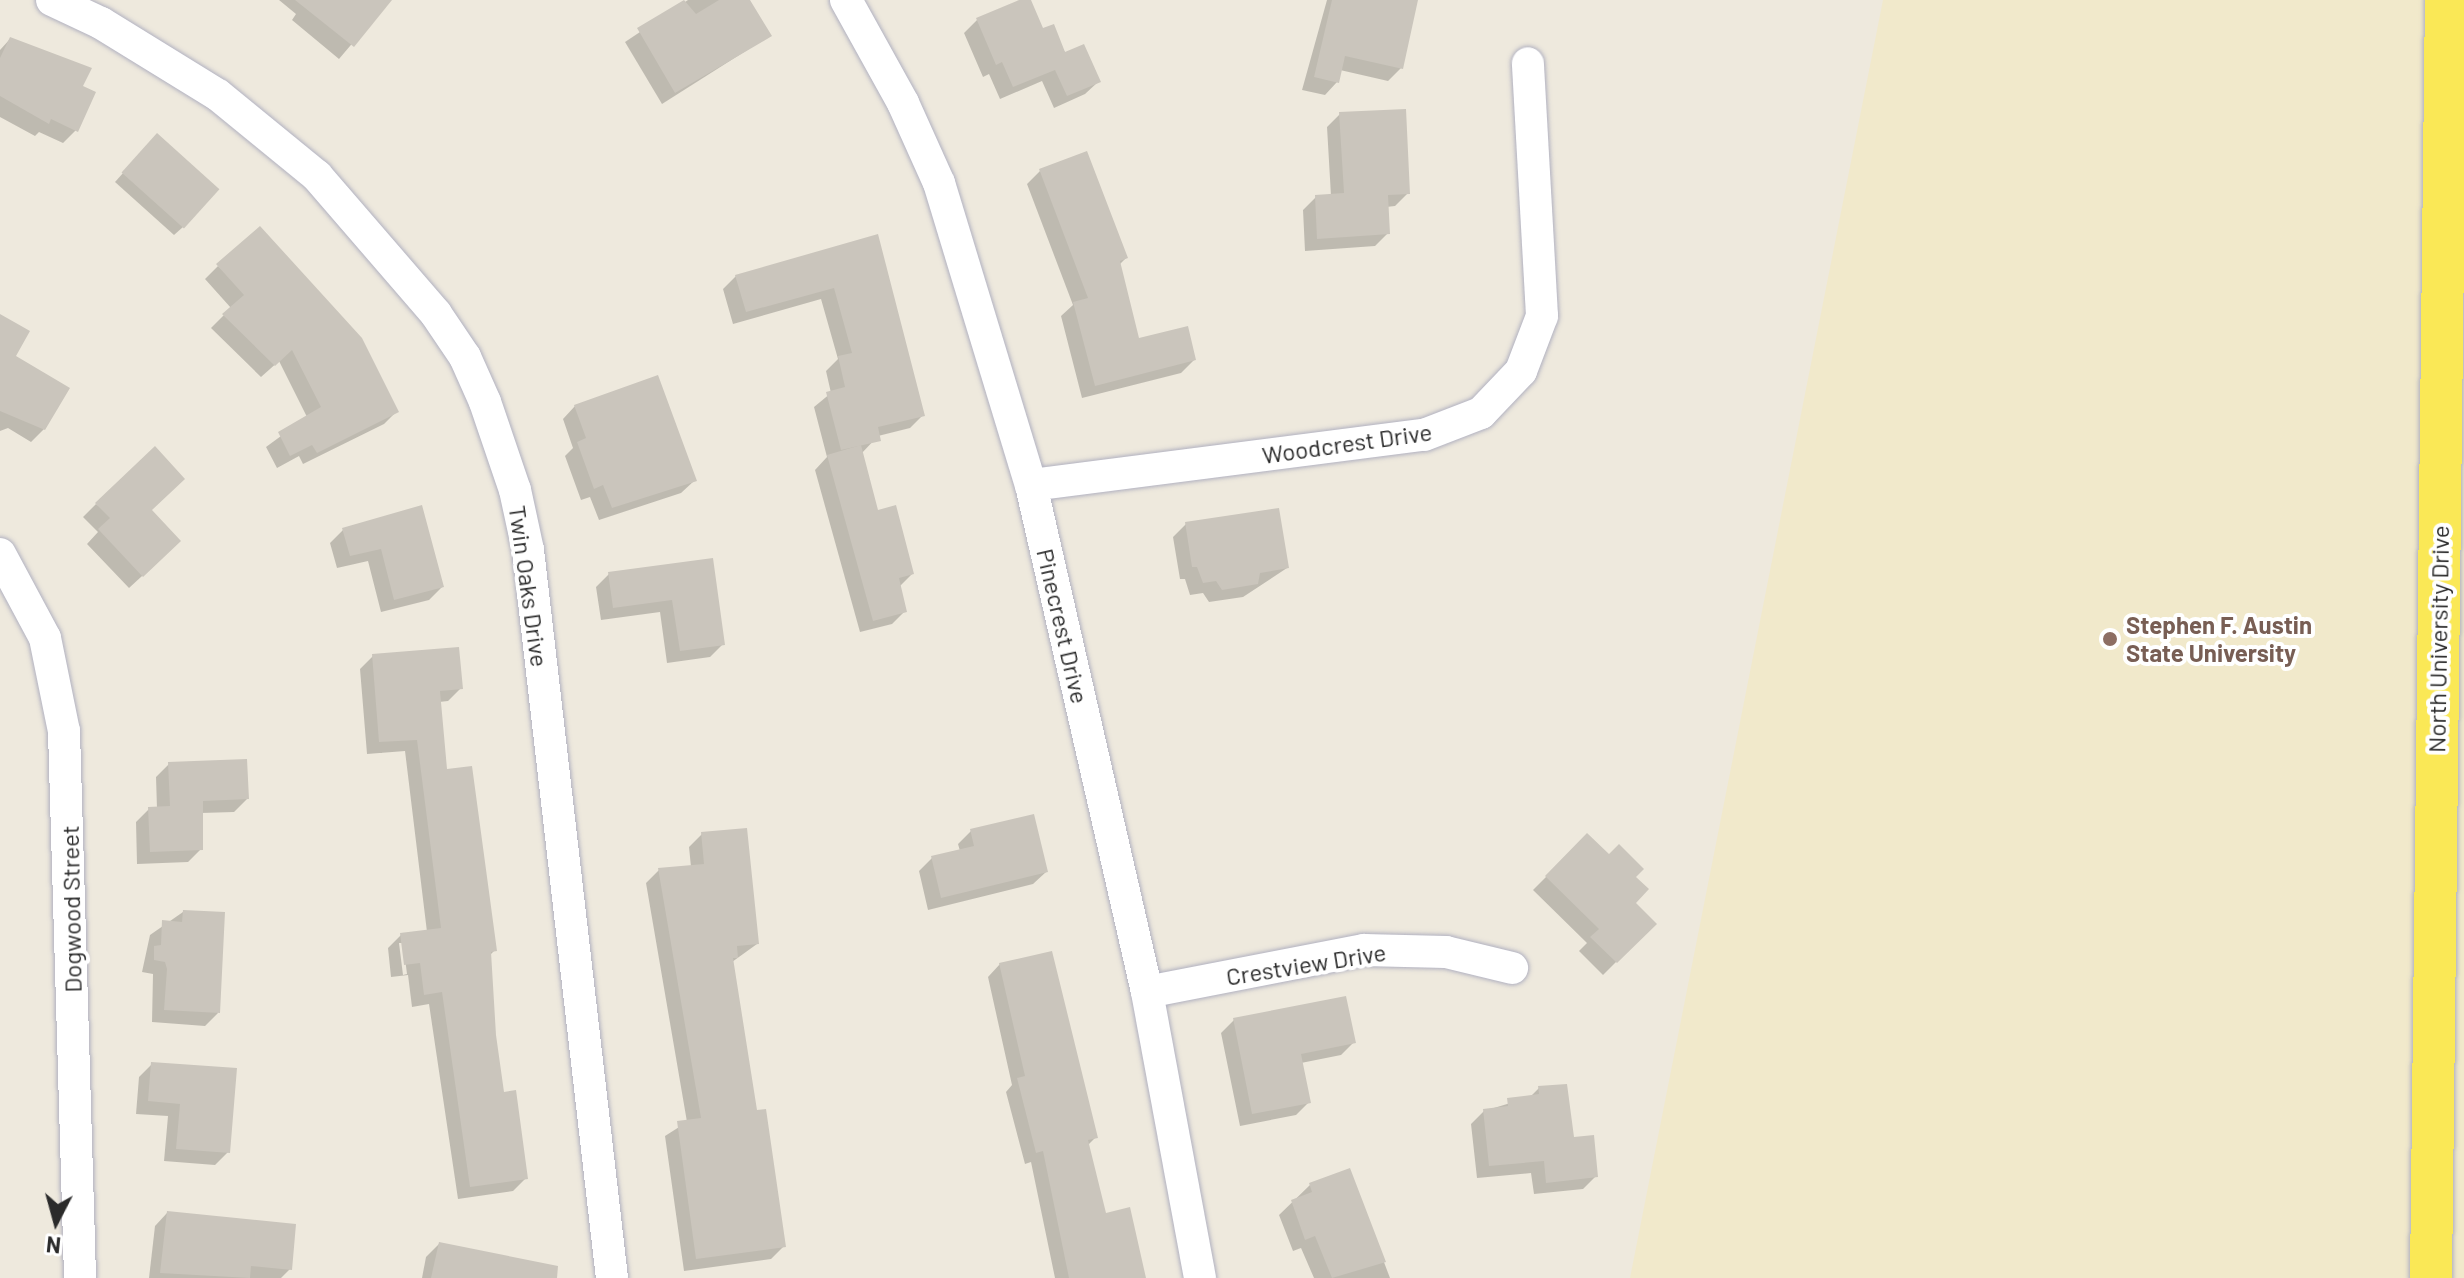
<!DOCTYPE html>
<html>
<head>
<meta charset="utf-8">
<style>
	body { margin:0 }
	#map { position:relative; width:2464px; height:1278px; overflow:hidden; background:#eee9dd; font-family:Barlow,sans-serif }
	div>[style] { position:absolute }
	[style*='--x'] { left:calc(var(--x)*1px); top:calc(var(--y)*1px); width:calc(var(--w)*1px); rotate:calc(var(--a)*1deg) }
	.education>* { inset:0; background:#f1e9cb }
	.shadow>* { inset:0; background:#0003 }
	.building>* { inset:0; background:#cac5bc; transform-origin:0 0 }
	.roads { filter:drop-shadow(0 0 2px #b1b1c0) drop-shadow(0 0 2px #b1b1c0) }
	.minor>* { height:32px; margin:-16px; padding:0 16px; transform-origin:16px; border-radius:16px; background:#fff }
	.major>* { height:42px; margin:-21px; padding:0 21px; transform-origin:21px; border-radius:21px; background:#fae856 }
	.dots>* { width:22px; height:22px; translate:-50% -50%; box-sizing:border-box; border:4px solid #fff; border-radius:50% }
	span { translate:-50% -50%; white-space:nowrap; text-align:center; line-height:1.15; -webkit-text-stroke:8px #fff; paint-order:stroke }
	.street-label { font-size:24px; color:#2b2b2b }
	.education-label { font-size:24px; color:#785e54; font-weight:700 }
	.left { translate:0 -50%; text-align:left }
	.north { position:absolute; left:16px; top:1182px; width:80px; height:80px; -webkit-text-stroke:6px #fff; paint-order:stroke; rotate:186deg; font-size:22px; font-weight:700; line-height:32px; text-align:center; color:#2b2b2b }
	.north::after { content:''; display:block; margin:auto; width:28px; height:36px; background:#2b2b2b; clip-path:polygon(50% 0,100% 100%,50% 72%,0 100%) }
</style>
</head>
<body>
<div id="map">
	<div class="education">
		<i style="clip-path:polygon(1883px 0,2464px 0,2464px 1278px,1630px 1278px)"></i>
	</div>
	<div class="shadow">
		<i style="clip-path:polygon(279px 0,389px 0,339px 59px,292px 20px,296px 14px)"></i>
		<i style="clip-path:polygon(688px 0,748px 0,769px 36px,662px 104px,625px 42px)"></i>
		<i style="clip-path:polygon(1029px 0,1042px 31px,1098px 82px,1085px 94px,1054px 108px,1042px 81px,1000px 99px,989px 74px,983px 77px,964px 33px,977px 20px)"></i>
		<i style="clip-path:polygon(1327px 0,1416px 0,1401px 68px,1388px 81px,1340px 70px,1337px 82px,1325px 95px,1302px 90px)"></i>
		<i style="clip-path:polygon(10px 39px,80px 87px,76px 130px,63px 143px,39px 132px,35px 136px,0 117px,0 50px)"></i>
		<i style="clip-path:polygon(1340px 114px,1408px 193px,1395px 206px,1386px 207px,1388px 233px,1375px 246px,1305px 251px,1303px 210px,1316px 197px,1331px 196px,1327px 127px)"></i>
		<i style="clip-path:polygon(149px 144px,183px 227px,174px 235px,115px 182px)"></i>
		<i style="clip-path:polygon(1040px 171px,1126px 258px,1119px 265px,1138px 341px,1194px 360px,1181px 373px,1082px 398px,1061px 316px,1073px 305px,1027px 184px)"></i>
		<i style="clip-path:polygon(876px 236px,923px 415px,910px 428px,878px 436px,861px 454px,876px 513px,912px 574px,899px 587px,905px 611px,892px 624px,860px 632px,815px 470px,827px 457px,814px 407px,831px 393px,826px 371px,838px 359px,821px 299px,733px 324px,723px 289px,736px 276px)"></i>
		<i style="clip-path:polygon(218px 266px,397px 411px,384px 424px,303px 464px,299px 456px,277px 468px,266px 447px,307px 417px,279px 361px,261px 377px,211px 328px,231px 308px,205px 279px)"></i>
		<i style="clip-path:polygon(0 315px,44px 429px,31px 442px,8px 428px,0 431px)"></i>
		<i style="clip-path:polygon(575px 406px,694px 481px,681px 493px,599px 520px,590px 497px,581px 500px,565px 456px,573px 448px,563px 419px)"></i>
		<i style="clip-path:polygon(96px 504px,166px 554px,129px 588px,87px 544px,98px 532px,83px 517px)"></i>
		<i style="clip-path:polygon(421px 507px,442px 587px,429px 600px,381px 612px,368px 561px,337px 568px,330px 543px,343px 530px)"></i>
		<i style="clip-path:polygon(1186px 524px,1287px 568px,1243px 597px,1209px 602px,1203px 593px,1190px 595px,1185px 579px,1180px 579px,1173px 537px)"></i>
		<i style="clip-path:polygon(711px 560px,723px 644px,710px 657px,667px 663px,660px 612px,601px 620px,596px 587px,609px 574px)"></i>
		<i style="clip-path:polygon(evenodd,373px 656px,461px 688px,448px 701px,439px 702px,445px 772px,494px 951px,489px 956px,494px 1035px,503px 1094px,526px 1178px,513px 1191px,458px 1199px,429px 1004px,412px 1007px,408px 975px,391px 977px,388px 948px,401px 935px,427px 932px,405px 751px,367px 754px,360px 669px,373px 656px,399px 943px,403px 943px,407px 974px,403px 975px,399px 943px)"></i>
		<i style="clip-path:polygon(169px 764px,247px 799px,234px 812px,201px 813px,201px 849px,188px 862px,137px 864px,136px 822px,149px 809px,157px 809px,156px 777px)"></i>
		<i style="clip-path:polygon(971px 831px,1046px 872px,1033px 884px,928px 910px,919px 871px,932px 858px,960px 851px,958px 844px)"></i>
		<i style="clip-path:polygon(702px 834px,757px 944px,732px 962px,755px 1112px,784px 1246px,771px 1259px,684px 1271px,665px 1136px,687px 1122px,646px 883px,659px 870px,691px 867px,689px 847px)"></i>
		<i style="clip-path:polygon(1587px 836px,1634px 877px,1633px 903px,1654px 924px,1603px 975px,1579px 951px,1587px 943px,1533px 890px)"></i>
		<i style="clip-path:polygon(183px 912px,218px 1013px,205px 1026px,152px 1022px,153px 974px,142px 972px,150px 935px)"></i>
		<i style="clip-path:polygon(1000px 964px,1096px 1137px,1088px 1145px,1105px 1215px,1144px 1278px,1055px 1278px,1031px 1162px,1025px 1164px,1006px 1092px,1012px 1085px,988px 977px)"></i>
		<i style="clip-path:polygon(1234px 1020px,1354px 1042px,1341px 1055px,1301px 1063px,1309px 1102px,1296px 1115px,1240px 1126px,1221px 1033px)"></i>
		<i style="clip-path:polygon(152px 1064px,228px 1152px,215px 1165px,164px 1161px,168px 1116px,136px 1114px,139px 1077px)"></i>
		<i style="clip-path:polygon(1539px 1088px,1596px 1176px,1583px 1189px,1534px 1194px,1531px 1173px,1477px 1178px,1471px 1124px,1484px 1111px,1530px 1097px)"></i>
		<i style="clip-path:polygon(1349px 1170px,1390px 1278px,1314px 1278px,1301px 1248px,1293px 1251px,1279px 1215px,1310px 1185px)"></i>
		<i style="clip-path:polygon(167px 1213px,290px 1269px,281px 1278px,149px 1278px,155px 1226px)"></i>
		<i style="clip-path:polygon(439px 1244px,536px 1278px,422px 1278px,426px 1257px)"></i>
	</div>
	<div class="building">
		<i style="clip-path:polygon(295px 0,392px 0,354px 47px)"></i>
		<i style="clip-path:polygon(684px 0,696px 14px,719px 0,750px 0,772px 36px,675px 93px,637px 28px)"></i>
		<i style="clip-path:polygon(1019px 0,1031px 0,1043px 28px,1054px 24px,1065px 52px,1084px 44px,1101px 82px,1067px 96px,1055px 70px,1013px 87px,1002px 62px,996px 65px,976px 18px)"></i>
		<i style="clip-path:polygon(1332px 0,1418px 0,1403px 69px,1345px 56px,1339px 83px,1314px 77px)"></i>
		<i style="clip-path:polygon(10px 37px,92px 68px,83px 86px,96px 92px,78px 132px,51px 119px,49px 124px,0 96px,0 58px)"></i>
		<i style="clip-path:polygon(1406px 109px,1410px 194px,1388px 195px,1390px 234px,1317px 239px,1315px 195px,1344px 193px,1339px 112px)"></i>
		<i style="left:157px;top:133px;width:84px;height:53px;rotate:42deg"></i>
		<i style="clip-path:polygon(1087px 151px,1128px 258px,1120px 261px,1139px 338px,1188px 326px,1196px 360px,1095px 386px,1073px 302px,1088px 298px,1039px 169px)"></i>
		<i style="clip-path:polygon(260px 226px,362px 338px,399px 412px,317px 453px,312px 445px,290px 456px,278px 432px,321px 407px,292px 350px,275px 366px,222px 314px,244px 295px,216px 264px)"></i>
		<i style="clip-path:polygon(878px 234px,925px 416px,878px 427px,881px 441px,841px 450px,826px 392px,845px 387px,838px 356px,852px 353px,834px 288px,746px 312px,735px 275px)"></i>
		<i style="clip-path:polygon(0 314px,30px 331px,16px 356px,70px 388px,45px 430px,0 411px)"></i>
		<i style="clip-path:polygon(658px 375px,697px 481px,612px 508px,603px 485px,594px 489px,577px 442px,586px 438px,574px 405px)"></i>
		<i style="clip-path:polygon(861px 445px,878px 510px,896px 505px,914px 574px,899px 578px,907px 612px,873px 621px,827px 455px)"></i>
		<i style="clip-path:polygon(155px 446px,185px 479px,152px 510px,181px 541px,143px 577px,98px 529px,110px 518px,95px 503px)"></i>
		<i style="clip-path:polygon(422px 505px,444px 587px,394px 600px,381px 549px,350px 556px,342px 528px)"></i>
		<i style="clip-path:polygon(1279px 508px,1289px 568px,1260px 573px,1258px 584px,1222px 590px,1216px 581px,1203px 583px,1197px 567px,1192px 567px,1185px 522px)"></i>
		<i style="clip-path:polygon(713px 558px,725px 645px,680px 651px,672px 600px,613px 608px,608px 572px)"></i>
		<i style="clip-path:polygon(459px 647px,463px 689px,440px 691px,447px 769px,472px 766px,497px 951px,491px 952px,496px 1035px,504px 1092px,516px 1090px,528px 1179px,470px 1187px,442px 992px,424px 995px,420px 963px,404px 965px,400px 933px,441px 928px,417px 740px,379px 742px,372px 654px)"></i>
		<i style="clip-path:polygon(247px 759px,249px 799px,203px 801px,203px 850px,150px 852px,148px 807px,170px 806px,168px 762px)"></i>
		<i style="clip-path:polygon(1034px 814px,1048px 872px,941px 898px,931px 856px,974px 846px,970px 829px)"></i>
		<i style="clip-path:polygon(747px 828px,759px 944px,737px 946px,738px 958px,733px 958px,757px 1110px,766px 1109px,786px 1247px,696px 1259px,677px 1121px,701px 1118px,658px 868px,704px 864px,701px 832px)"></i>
		<i style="clip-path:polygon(1587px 833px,1609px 854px,1619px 844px,1644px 869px,1636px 877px,1649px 889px,1636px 903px,1657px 924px,1617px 963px,1590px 937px,1599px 929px,1545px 876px)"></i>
		<i style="clip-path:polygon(183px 910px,225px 912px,220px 1013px,164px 1010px,167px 969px,165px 962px,154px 960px,154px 946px,161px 945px,162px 920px,182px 922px)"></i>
		<i style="clip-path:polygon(1052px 951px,1098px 1138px,1088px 1140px,1106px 1213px,1130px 1207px,1146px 1278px,1069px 1278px,1043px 1151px,1036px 1153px,1017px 1078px,1025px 1076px,999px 963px)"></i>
		<i style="clip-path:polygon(1346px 996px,1356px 1043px,1301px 1054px,1311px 1103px,1252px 1114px,1233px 1018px)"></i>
		<i style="clip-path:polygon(151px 1062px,237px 1068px,230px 1153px,176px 1149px,180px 1104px,148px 1101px)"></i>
		<i style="clip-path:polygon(1567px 1084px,1574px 1137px,1594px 1135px,1598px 1177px,1546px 1183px,1544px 1161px,1489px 1166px,1483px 1109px,1508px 1106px,1507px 1098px,1539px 1094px,1538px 1086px)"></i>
		<i style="clip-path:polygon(1350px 1168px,1386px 1262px,1332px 1278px,1315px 1236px,1305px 1240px,1291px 1200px,1312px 1192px,1309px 1183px)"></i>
		<i style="clip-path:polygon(167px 1211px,296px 1224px,292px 1270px,251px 1266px,250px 1278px,160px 1273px)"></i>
		<i style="clip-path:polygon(439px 1242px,558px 1266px,557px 1278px,431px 1278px)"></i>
	</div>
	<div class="roads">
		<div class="minor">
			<i style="--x:52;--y:0;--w:54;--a:25.1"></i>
			<i style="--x:101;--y:23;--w:137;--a:31.6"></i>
			<i style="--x:218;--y:95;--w:128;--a:39.3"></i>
			<i style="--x:317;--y:176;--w:182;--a:49.2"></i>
			<i style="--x:436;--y:314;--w:52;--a:56"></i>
			<i style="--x:465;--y:357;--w:49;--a:66"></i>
			<i style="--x:485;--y:402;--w:93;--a:71.2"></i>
			<i style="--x:515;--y:490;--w:61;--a:77.8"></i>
			<i style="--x:528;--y:550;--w:733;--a:83.42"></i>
			<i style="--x:846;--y:0;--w:118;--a:61"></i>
			<i style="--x:903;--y:103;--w:88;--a:65.8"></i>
			<i style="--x:939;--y:183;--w:316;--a:73.1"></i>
			<i style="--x:1031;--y:485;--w:520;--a:77.11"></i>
			<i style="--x:1147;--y:992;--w:291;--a:79.5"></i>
			<i style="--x:1031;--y:485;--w:396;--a:-7.3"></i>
			<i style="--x:1424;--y:435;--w:61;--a:-21.1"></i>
			<i style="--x:1481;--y:413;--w:58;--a:-46.4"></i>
			<i style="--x:1521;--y:371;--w:59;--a:-69.1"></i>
			<i style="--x:1542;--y:316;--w:253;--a:-93.2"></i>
			<i style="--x:0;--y:554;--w:95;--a:61.8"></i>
			<i style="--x:45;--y:638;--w:95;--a:78.5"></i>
			<i style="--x:64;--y:731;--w:547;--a:88.32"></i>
			<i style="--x:1147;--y:992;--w:221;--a:-11"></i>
			<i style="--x:1364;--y:950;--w:82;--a:1.4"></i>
			<i style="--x:1446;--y:952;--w:68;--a:13.6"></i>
		</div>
		<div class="major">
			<i style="--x:2431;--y:1278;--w:1278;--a:-89.33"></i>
		</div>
	</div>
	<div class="dots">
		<i style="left:2110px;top:639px;background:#8d6e63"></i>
	</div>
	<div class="street-label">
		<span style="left:1347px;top:443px;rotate:-8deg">Woodcrest Drive</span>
		<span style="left:529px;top:586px;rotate:82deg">Twin Oaks Drive</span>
		<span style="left:1063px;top:626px;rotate:77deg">Pinecrest Drive</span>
		<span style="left:2438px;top:639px;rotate:-89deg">North University Drive</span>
		<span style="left:71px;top:909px;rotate:-91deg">Dogwood Street</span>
		<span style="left:1306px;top:964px;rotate:-9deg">Crestview Drive</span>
	</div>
	<div class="education-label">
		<span class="left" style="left:2126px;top:639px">Stephen F. Austin<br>State University</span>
	</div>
	<div class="north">N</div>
</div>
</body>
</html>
